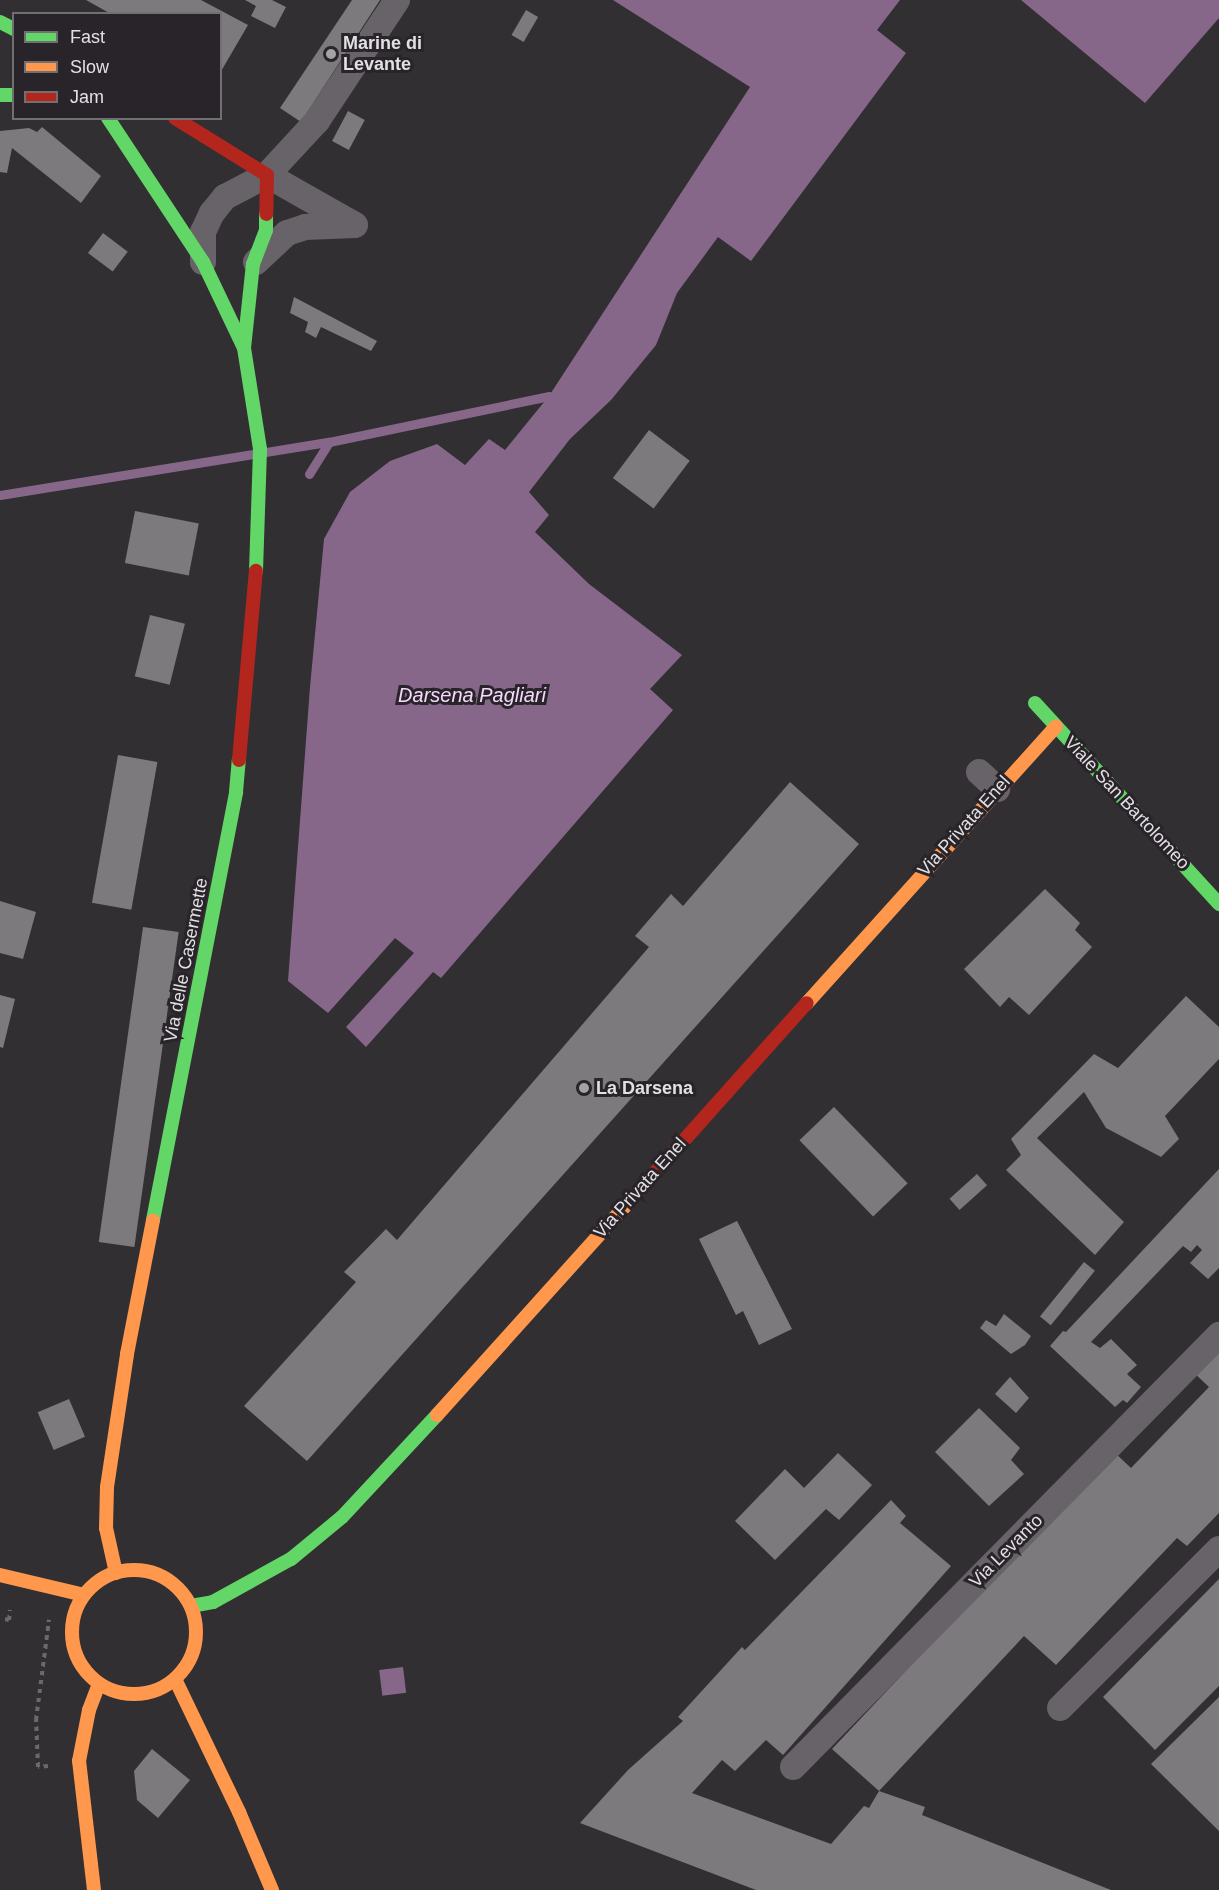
<!DOCTYPE html>
<html>
<head>
<meta charset="utf-8">
<style>
	body { margin:0 }
	#map { position:relative; width:1219px; height:1890px; overflow:hidden; background:#312f32; font-family:Helvetica,sans-serif }
	div>[style] { position:absolute }
	[style*='--x'] { left:calc(var(--x)*1px); top:calc(var(--y)*1px); width:calc(var(--w)*1px); rotate:calc(var(--a)*1deg) }
	.water>* { inset:0; background:#86678a; transform-origin:0 0 }
	.stream>* { height:9px; margin:-4.5px; padding:0 4.5px; transform-origin:4.5px; border-radius:4.5px; background:#86678a }
	.building>* { inset:0; background:#7c7a7d; transform-origin:0 0 }
	.path>* { height:4px; margin-top:-2px; transform-origin:0; background:repeating-linear-gradient(90deg,#6c686c 0 4.5px,transparent 0 9px) }
	.street>* { height:26px; margin:-13px; padding:0 13px; transform-origin:13px; border-radius:13px; background:#676368 }
	.fast>* { height:14px; margin:-7px; padding:0 7px; transform-origin:7px; border-radius:7px; background:#63d668 }
	.slow>* { height:14px; margin:-7px; padding:0 7px; transform-origin:7px; border-radius:7px; background:#ff974d }
	.slow>.ring { margin:-7px; padding:0; box-sizing:content-box; background:none; border:14px solid #ff974d; border-radius:50% }
	.jam>* { height:14px; margin:-7px; padding:0 7px; transform-origin:7px; border-radius:7px; background:#b3261e }
	.dots>* { width:16px; height:16px; translate:-50% -50%; box-sizing:border-box; border:3px solid #282429; border-radius:50% }
	span { translate:-50% -50%; white-space:nowrap; text-align:center; line-height:1.15; -webkit-text-stroke:6px #282429; paint-order:stroke }
	.poi-label { font-size:18px; color:#e2e0e3; font-weight:700 }
	.left { translate:0 -50%; text-align:left }
	.street-label { font-size:18px; color:#e2e0e3 }
	.water-label { font-size:20px; color:#f7d8fd; font-style:italic }
	.legend { position:absolute; left:12px; top:12px; width:210px; height:108px; box-sizing:border-box; background:#282429; border:2px solid #726f73; margin:0; padding:8px 10px; list-style:none; font-size:18px; color:#e2e0e3 }
	.legend li { display:flex; align-items:center; gap:12px; height:30px }
	.legend b { width:30px; border:2px solid #726f73 }
</style>
</head>
<body>
<div id="map">
	<div class="water">
		<i style="clip-path:polygon(613px 0,900px 0,877px 30px,906px 53px,751px 261px,718px 237px,677px 293px,656px 345px,611px 400px,570px 439px,529px 492px,549px 515px,535px 532px,589px 584px,682px 655px,650px 689px,673px 710px,441px 978px,433px 972px,366px 1047px,346px 1027px,414px 953px,395px 938px,328px 1013px,288px 981px,310px 687px,324px 539px,350px 492px,390px 461px,437px 444px,465px 465px,489px 439px,505px 450px,549px 396px,750px 87px)"></i>
		<i style="clip-path:polygon(1021px 0,1219px 0,1219px 18px,1145px 103px)"></i>
		<i style="left:403px;top:1667px;width:26px;height:24px;rotate:83deg"></i>
	</div>
	<div class="stream">
		<i style="--x:309;--y:474;--w:38;--a:-58"></i>
		<i style="--x:0;--y:495;--w:333;--a:-9.2"></i>
		<i style="--x:329;--y:442;--w:225;--a:-11.8"></i>
	</div>
	<div class="building">
		<i style="clip-path:polygon(86px 0,201px 0,248px 25px,220px 73px,220px 14px,111px 14px)"></i>
		<i style="clip-path:polygon(245px 0,272px 0,286px 7px,275px 28px,251px 16px,256px 6px)"></i>
		<i style="clip-path:polygon(352px 0,380px 0,301px 122px,280px 108px)"></i>
		<i style="left:526px;top:10px;width:14px;height:29px;rotate:30deg"></i>
		<i style="left:348px;top:111px;width:19px;height:34px;rotate:28deg"></i>
		<i style="clip-path:polygon(42px 127px,101px 176px,81px 203px,12px 148px,7px 173px,0 172px,0 131px,29px 128px,37px 132px)"></i>
		<i style="left:103px;top:233px;width:31px;height:25px;rotate:37deg"></i>
		<i style="clip-path:polygon(294px 297px,377px 341px,371px 351px,321px 327px,316px 338px,305px 332px,308px 322px,290px 313px)"></i>
		<i style="left:649px;top:430px;width:51px;height:60px;rotate:37deg"></i>
		<i style="left:135px;top:511px;width:65px;height:53px;rotate:11deg"></i>
		<i style="left:150px;top:615px;width:36px;height:63px;rotate:14deg"></i>
		<i style="left:118px;top:755px;width:40px;height:150px;rotate:10deg"></i>
		<i style="clip-path:polygon(790px 782px,859px 844px,307px 1461px,244px 1406px,356px 1282px,344px 1272px,386px 1229px,397px 1240px,649px 947px,635px 936px,671px 894px,683px 906px)"></i>
		<i style="clip-path:polygon(1045px 889px,1080px 923px,1075px 930px,1092px 947px,1029px 1015px,1009px 997px,1000px 1007px,964px 969px)"></i>
		<i style="clip-path:polygon(0 901px,36px 912px,23px 959px,0 953px)"></i>
		<i style="left:143px;top:927px;width:36px;height:318px;rotate:8deg"></i>
		<i style="clip-path:polygon(0 995px,15px 999px,3px 1048px,0 1047px)"></i>
		<i style="clip-path:polygon(1186px 996px,1219px 1027px,1219px 1059px,1165px 1116px,1179px 1139px,1161px 1157px,1106px 1128px,1084px 1092px,1037px 1138px,1124px 1222px,1095px 1255px,1006px 1170px,1021px 1155px,1011px 1139px,1094px 1054px,1118px 1068px)"></i>
		<i style="left:834px;top:1107px;width:106px;height:48px;rotate:46deg"></i>
		<i style="clip-path:polygon(1219px 1169px,1219px 1268px,1208px 1279px,1190px 1263px,1202px 1250px,1197px 1245px,1191px 1252px,1183px 1246px,1091px 1342px,1100px 1348px,1111px 1339px,1137px 1365px,1127px 1374px,1141px 1387px,1127px 1403px,1123px 1400px,1115px 1407px,1050px 1346px,1063px 1331px,1066px 1332px)"></i>
		<i style="left:977px;top:1174px;width:15px;height:37px;rotate:48deg"></i>
		<i style="clip-path:polygon(737px 1221px,792px 1329px,759px 1345px,743px 1311px,736px 1315px,699px 1239px)"></i>
		<i style="left:1084px;top:1262px;width:14px;height:70px;rotate:39deg"></i>
		<i style="clip-path:polygon(1004px 1314px,1031px 1336px,1025px 1345px,1011px 1354px,980px 1328px,986px 1320px,996px 1326px)"></i>
		<i style="clip-path:polygon(1219px 1340px,1219px 1513px,1187px 1546px,1177px 1538px,1056px 1665px,1024px 1636px,879px 1791px,832px 1749px,1113px 1451px,1131px 1468px,1209px 1387px,1191px 1370px)"></i>
		<i style="clip-path:polygon(1010px 1377px,1029px 1398px,1016px 1413px,995px 1394px)"></i>
		<i style="left:69px;top:1399px;width:41px;height:34px;rotate:67deg"></i>
		<i style="clip-path:polygon(979px 1408px,1020px 1448px,1011px 1460px,1024px 1474px,989px 1506px,935px 1452px)"></i>
		<i style="clip-path:polygon(838px 1453px,872px 1485px,839px 1520px,826px 1509px,775px 1560px,735px 1521px,785px 1469px,804px 1488px)"></i>
		<i style="clip-path:polygon(891px 1500px,906px 1516px,900px 1523px,951px 1566px,783px 1755px,766px 1740px,735px 1771px,722px 1760px,692px 1793px,831px 1844px,864px 1806px,869px 1808px,879px 1791px,925px 1807px,922px 1815px,1111px 1890px,756px 1890px,580px 1823px,628px 1770px,683px 1721px,678px 1717px,742px 1647px,745px 1650px)"></i>
		<i style="clip-path:polygon(1219px 1579px,1219px 1686px,1155px 1750px,1103px 1697px)"></i>
		<i style="clip-path:polygon(1219px 1697px,1219px 1831px,1151px 1764px)"></i>
		<i style="clip-path:polygon(152px 1749px,190px 1780px,158px 1818px,137px 1800px,134px 1771px)"></i>
	</div>
	<div class="path">
		<i style="--x:5;--y:1619;--w:4;--a:14"></i>
		<i style="--x:9;--y:1620;--w:10;--a:-84"></i>
		<i style="--x:48;--y:1766;--w:10;--a:174"></i>
		<i style="--x:38;--y:1767;--w:47;--a:-92.4"></i>
		<i style="--x:36;--y:1720;--w:101;--a:-82.6"></i>
	</div>
	<div class="street">
		<i style="--x:267;--y:175;--w:101;--a:29.6"></i>
		<i style="--x:203;--y:262;--w:30;--a:-90"></i>
		<i style="--x:203;--y:232;--w:21;--a:-65"></i>
		<i style="--x:212;--y:213;--w:21;--a:-51"></i>
		<i style="--x:225;--y:197;--w:47;--a:-27.6"></i>
		<i style="--x:267;--y:175;--w:74;--a:-47.2"></i>
		<i style="--x:317;--y:121;--w:145;--a:-56.5"></i>
		<i style="--x:256;--y:262;--w:42;--a:-43.1"></i>
		<i style="--x:287;--y:233;--w:19;--a:-18"></i>
		<i style="--x:305;--y:227;--w:50;--a:-2.3"></i>
		<i style="--x:979;--y:772;--w:25;--a:43"></i>
		<i style="--x:1060;--y:1708;--w:225;--a:-45"></i>
		<i style="--x:793;--y:1767;--w:607;--a:-45.4"></i>
	</div>
	<div class="fast">
		<i style="--x:0;--y:22;--w:16;--a:27"></i>
		<i style="--x:0;--y:95;--w:14;--a:0"></i>
		<i style="--x:108;--y:118;--w:173;--a:56.6"></i>
		<i style="--x:203;--y:262;--w:93;--a:64.5"></i>
		<i style="--x:256;--y:571;--w:122;--a:-88.1"></i>
		<i style="--x:260;--y:449;--w:102;--a:-99"></i>
		<i style="--x:244;--y:348;--w:84;--a:-83.9"></i>
		<i style="--x:253;--y:264;--w:36;--a:-69"></i>
		<i style="--x:266;--y:230;--w:16;--a:-90"></i>
		<i style="--x:1035;--y:703;--w:273;--a:47.5"></i>
		<i style="--x:153;--y:1220;--w:436;--a:-79"></i>
		<i style="--x:236;--y:792;--w:32;--a:-85"></i>
		<i style="--x:191;--y:1606;--w:22;--a:-10"></i>
		<i style="--x:213;--y:1602;--w:89;--a:-28.9"></i>
		<i style="--x:291;--y:1559;--w:66;--a:-39.5"></i>
		<i style="--x:342;--y:1517;--w:139;--a:-47"></i>
	</div>
	<div class="slow">
		<i style="--x:807;--y:1003;--w:372;--a:-48"></i>
		<i style="--x:437;--y:1415;--w:297;--a:-48"></i>
		<i class="ring" style="left:72px;top:1570px;width:110px;height:110px"></i>
		<i style="--x:116;--y:1573;--w:46;--a:-102.5"></i>
		<i style="--x:106;--y:1528;--w:41;--a:-88.6"></i>
		<i style="--x:107;--y:1487;--w:134;--a:-81.4"></i>
		<i style="--x:127;--y:1354;--w:136;--a:-79"></i>
		<i style="--x:0;--y:1575;--w:86;--a:13.4"></i>
		<i style="--x:175;--y:1679;--w:148;--a:64.3"></i>
		<i style="--x:239;--y:1812;--w:85;--a:67.1"></i>
		<i style="--x:94;--y:1890;--w:130;--a:-96.6"></i>
		<i style="--x:79;--y:1761;--w:52;--a:-78.9"></i>
		<i style="--x:89;--y:1710;--w:28;--a:-69"></i>
	</div>
	<div class="jam">
		<i style="--x:175;--y:118;--w:108;--a:31.8"></i>
		<i style="--x:267;--y:175;--w:39;--a:91"></i>
		<i style="--x:239;--y:760;--w:190;--a:-84.9"></i>
		<i style="--x:636;--y:1194;--w:256;--a:-48.2"></i>
	</div>
	<div class="dots">
		<i style="left:331px;top:54px;background:#a4a2a5"></i>
		<i style="left:584px;top:1088px;background:#a4a2a5"></i>
	</div>
	<div class="poi-label">
		<span class="left" style="left:343px;top:54px">Marine di<br>Levante</span>
		<span class="left" style="left:596px;top:1088px">La Darsena</span>
	</div>
	<div class="street-label">
		<span style="left:1127px;top:803px;rotate:47deg">Viale San Bartolomeo</span>
		<span style="left:964px;top:826px;rotate:-48deg">Via Privata Enel</span>
		<span style="left:186px;top:960px;rotate:-79deg">Via delle Casermette</span>
		<span style="left:640px;top:1188px;rotate:-48deg">Via Privata Enel</span>
		<span style="left:1006px;top:1551px;rotate:-45deg">Via Levanto</span>
	</div>
	<div class="water-label">
		<span style="left:472px;top:695px">Darsena Pagliari</span>
	</div>
	<ul class="legend">
	<li><b style="height:8px;background:#63d668"></b>Fast</li>
	<li><b style="height:8px;background:#ff974d"></b>Slow</li>
	<li><b style="height:8px;background:#b3261e"></b>Jam</li>
	</ul>
</div>
</body>
</html>
